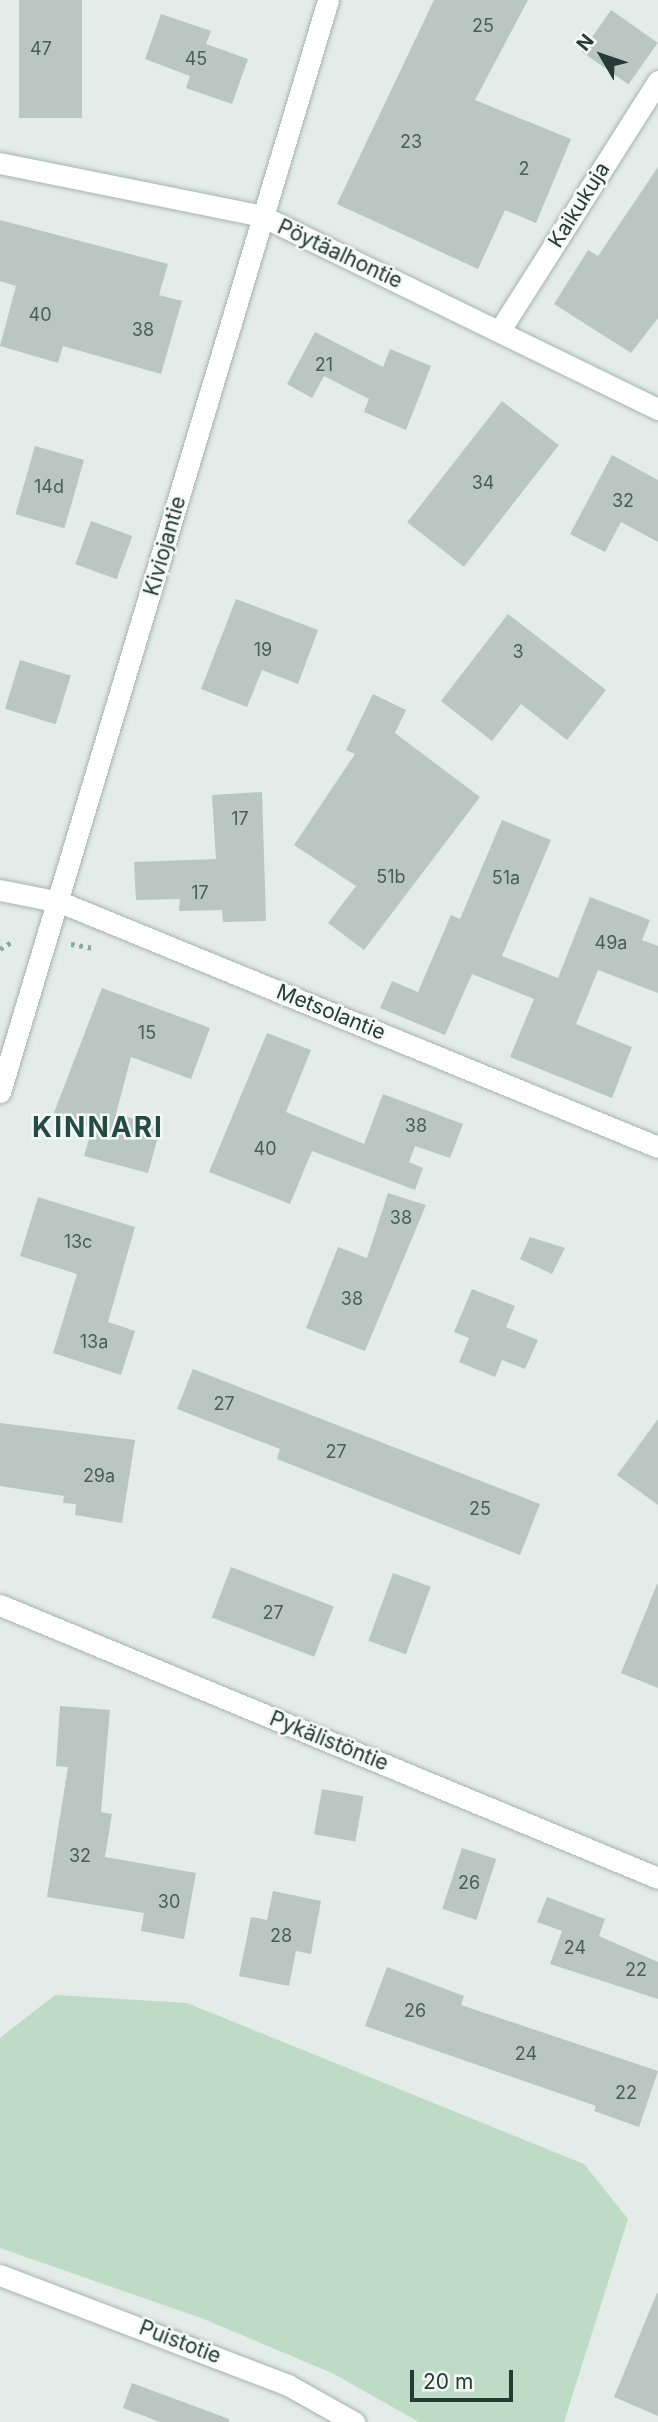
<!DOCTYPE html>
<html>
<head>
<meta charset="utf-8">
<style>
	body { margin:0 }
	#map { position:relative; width:658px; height:2422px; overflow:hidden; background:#e3ece8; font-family:Inter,sans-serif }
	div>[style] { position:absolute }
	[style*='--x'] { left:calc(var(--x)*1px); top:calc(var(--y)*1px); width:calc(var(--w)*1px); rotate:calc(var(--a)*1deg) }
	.green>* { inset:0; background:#bedbc6 }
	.building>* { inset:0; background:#b9c6c1; transform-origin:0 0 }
	.path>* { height:4.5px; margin-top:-2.25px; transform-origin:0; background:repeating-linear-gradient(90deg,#87aca0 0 3.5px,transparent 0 8.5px) }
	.roads { filter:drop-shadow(0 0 2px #a6b3af) drop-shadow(0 0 2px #a6b3af) }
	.street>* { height:21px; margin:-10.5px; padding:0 10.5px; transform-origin:10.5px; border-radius:10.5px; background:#fff }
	span { translate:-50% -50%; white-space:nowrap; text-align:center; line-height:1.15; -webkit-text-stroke:5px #f4f8f6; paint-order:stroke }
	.number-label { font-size:18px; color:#4a5e58 }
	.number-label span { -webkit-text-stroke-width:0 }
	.street-label { font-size:21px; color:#253b35 }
	.district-label { font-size:28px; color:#224b41; font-weight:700; letter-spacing:2px }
	.north { position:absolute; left:567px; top:21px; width:70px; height:70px; -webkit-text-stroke:5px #f4f8f6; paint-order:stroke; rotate:309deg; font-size:19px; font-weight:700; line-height:28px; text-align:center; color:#253b35 }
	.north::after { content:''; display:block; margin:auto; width:24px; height:32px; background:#253b35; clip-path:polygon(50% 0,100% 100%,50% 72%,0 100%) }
	.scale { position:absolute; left:410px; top:2370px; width:103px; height:32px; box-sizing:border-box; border:4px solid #253b35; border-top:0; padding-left:9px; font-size:21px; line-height:24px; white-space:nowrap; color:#253b35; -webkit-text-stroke:5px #f4f8f6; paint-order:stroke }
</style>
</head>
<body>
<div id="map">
	<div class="green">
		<i style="clip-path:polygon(55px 1995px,187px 2003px,584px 2164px,628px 2219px,564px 2422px,419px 2422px,332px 2373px,201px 2318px,0 2248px,0 2038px)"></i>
	</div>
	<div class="building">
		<i style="left:19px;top:0;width:63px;height:118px"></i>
		<i style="clip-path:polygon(434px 0,528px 0,475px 100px,571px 139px,536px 223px,505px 210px,478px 269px,337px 204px)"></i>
		<i style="left:611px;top:10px;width:57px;height:51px;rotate:35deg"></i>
		<i style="clip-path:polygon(161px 14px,211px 31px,206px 44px,248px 59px,232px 104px,186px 88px,190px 76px,145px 59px)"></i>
		<i style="clip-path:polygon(658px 167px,658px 318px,631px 353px,554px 304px,588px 250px,598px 256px)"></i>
		<i style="clip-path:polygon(0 220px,168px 264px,159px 295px,182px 301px,161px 374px,63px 346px,58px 363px,0 346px,16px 286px,0 281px)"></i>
		<i style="clip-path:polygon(315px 332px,383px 367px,390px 349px,431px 366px,406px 430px,364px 412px,369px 399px,324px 376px,312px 398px,287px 384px)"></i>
		<i style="left:502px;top:401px;width:72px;height:154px;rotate:38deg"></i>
		<i style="left:35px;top:446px;width:51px;height:71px;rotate:16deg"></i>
		<i style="clip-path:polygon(612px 455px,658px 480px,658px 542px,621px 522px,605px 552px,570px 534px)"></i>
		<i style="left:91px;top:521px;width:44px;height:46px;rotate:20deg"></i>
		<i style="clip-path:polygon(236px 599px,318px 630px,298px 684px,262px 670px,247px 707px,201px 689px)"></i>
		<i style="clip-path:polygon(508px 614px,606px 690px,567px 740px,521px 704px,492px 741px,441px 701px)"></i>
		<i style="left:20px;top:660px;width:53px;height:51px;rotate:17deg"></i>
		<i style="clip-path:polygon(373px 694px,406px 710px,395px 733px,480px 797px,364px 950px,328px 923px,356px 886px,294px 845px,355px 754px,346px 750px)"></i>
		<i style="clip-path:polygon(262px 792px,266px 921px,223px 922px,222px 910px,179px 911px,180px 899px,136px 900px,134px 862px,216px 859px,212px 795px)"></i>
		<i style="clip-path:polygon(502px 820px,551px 840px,502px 956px,558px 978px,590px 897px,650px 920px,642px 940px,658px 946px,658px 993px,598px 970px,576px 1024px,632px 1047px,612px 1098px,510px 1057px,534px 999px,472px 974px,445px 1035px,380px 1008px,392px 981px,418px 992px,451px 915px,460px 919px)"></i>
		<i style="clip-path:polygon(102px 988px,210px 1028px,191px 1079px,131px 1057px,116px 1114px,161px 1126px,148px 1173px,84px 1156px,92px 1128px,52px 1118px)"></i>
		<i style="clip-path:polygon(267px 1033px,311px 1050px,286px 1112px,364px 1144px,383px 1094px,463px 1124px,450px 1158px,415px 1146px,409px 1162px,423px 1168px,415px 1190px,312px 1151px,290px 1204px,209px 1172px)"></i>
		<i style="clip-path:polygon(388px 1193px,426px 1205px,365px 1351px,306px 1328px,338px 1247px,367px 1258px)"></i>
		<i style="clip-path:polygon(38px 1197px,135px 1227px,108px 1322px,135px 1331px,121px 1375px,53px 1353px,77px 1274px,20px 1256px)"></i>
		<i style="clip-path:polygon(530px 1237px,565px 1248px,552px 1274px,520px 1259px)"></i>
		<i style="clip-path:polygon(472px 1289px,515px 1306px,506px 1327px,538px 1340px,525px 1369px,502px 1360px,495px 1377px,459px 1362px,469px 1338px,454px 1332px)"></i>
		<i style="clip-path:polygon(193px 1369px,540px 1504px,520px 1555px,277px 1459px,280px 1449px,177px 1409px)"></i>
		<i style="clip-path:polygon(658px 1419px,658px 1505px,617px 1475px)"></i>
		<i style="clip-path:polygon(0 1423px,135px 1440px,122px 1523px,75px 1515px,76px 1504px,63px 1503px,64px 1496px,0 1486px)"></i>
		<i style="left:231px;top:1567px;width:110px;height:54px;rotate:21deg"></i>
		<i style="left:393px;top:1573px;width:40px;height:72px;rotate:20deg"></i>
		<i style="clip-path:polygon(657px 1584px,658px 1584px,658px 1688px,621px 1673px)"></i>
		<i style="clip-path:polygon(60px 1706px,110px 1710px,101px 1812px,112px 1814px,105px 1857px,196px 1873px,184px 1939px,141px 1931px,144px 1913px,47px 1897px,68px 1767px,56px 1766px)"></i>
		<i style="left:322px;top:1789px;width:42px;height:46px;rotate:10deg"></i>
		<i style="left:462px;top:1848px;width:36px;height:64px;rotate:18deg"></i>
		<i style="clip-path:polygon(273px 1891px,321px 1901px,311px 1954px,296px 1951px,289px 1986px,239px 1976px,251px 1917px,267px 1920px)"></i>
		<i style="clip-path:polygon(547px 1897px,605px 1919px,599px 1936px,658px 1962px,658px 1999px,550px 1964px,562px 1931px,537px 1922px)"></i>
		<i style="clip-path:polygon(387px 1967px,464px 1996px,461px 2005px,658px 2071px,639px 2127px,594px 2111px,596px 2106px,365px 2026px)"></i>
		<i style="clip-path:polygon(657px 2293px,658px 2293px,658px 2416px,614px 2397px)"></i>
		<i style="clip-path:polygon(132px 2383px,229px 2419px,229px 2422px,160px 2422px,123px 2408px)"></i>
	</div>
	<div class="path">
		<i style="--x:71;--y:944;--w:22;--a:10"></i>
		<i style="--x:0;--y:949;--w:17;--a:-31"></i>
	</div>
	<div class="roads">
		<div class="street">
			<i style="--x:0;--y:163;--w:267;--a:11.4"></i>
			<i style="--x:262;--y:216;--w:441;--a:26"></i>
			<i style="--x:500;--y:330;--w:295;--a:-57.6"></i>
			<i style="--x:0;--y:890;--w:61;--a:11.3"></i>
			<i style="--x:60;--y:902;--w:646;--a:22.28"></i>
			<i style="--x:0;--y:1092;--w:1140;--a:-73.28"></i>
			<i style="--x:0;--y:1605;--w:712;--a:22.53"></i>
			<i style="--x:0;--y:2275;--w:308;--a:20.9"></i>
			<i style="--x:288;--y:2385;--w:76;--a:29.3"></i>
		</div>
	</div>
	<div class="number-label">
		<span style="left:483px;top:26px">25</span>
		<span style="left:41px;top:49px">47</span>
		<span style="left:196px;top:59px">45</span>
		<span style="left:411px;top:142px">23</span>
		<span style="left:524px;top:169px">2</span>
		<span style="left:40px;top:315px">40</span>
		<span style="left:143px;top:330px">38</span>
		<span style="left:324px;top:365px">21</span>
		<span style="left:483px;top:483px">34</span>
		<span style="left:49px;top:487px">14d</span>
		<span style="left:623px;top:501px">32</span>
		<span style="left:263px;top:650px">19</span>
		<span style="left:518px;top:652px">3</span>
		<span style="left:240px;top:819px">17</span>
		<span style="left:391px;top:877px">51b</span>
		<span style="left:506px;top:878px">51a</span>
		<span style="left:200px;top:893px">17</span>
		<span style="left:611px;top:943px">49a</span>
		<span style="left:147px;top:1033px">15</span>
		<span style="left:416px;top:1126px">38</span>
		<span style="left:265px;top:1149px">40</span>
		<span style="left:401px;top:1218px">38</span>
		<span style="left:78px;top:1242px">13c</span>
		<span style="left:352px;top:1299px">38</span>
		<span style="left:94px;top:1342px">13a</span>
		<span style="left:224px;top:1404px">27</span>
		<span style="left:336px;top:1452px">27</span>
		<span style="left:99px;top:1476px">29a</span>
		<span style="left:480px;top:1509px">25</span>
		<span style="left:273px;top:1613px">27</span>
		<span style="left:80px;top:1856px">32</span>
		<span style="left:469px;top:1883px">26</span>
		<span style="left:169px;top:1902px">30</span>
		<span style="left:281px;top:1936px">28</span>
		<span style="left:575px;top:1948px">24</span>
		<span style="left:636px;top:1970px">22</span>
		<span style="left:415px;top:2011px">26</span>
		<span style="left:526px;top:2054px">24</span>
		<span style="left:626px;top:2093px">22</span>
	</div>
	<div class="street-label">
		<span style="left:579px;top:205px;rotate:-58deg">Kaikukuja</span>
		<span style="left:340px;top:254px;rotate:25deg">Pöytäalhontie</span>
		<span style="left:165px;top:546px;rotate:-74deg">Kiviojantie</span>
		<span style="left:331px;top:1012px;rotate:22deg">Metsolantie</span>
		<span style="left:329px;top:1741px;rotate:22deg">Pykälistöntie</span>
		<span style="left:180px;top:2342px;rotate:21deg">Puistotie</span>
	</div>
	<div class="district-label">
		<span style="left:98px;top:1127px">KINNARI</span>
	</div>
	<div class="north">N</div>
	<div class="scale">20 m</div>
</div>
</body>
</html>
